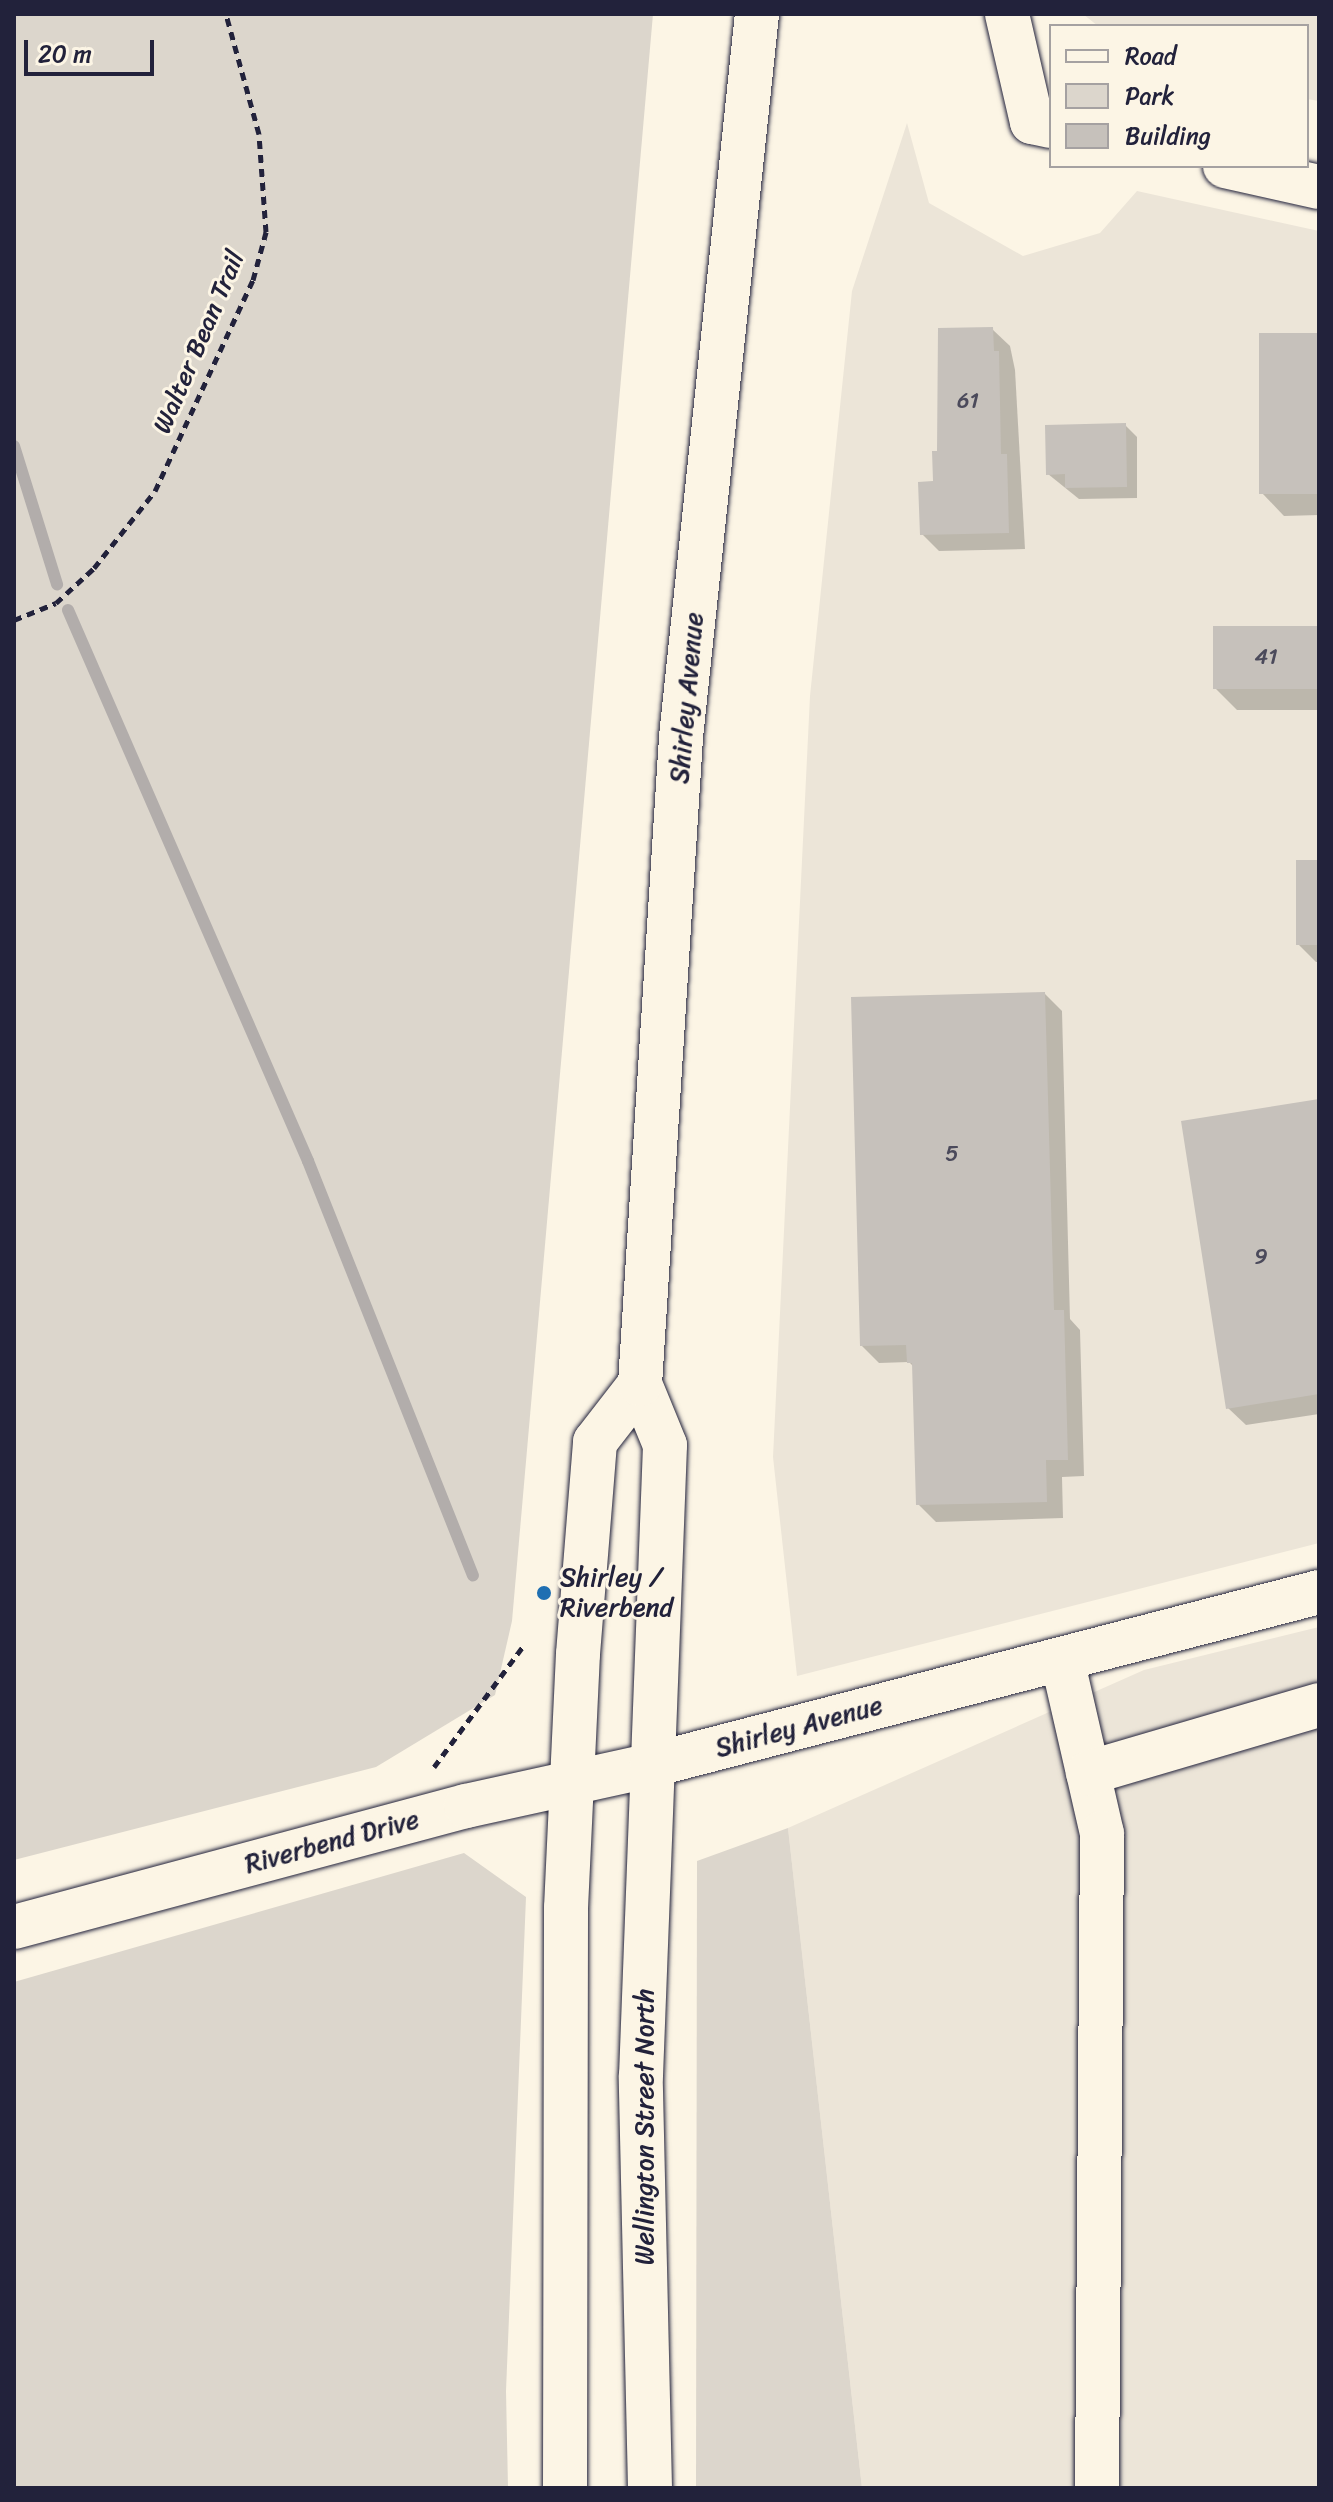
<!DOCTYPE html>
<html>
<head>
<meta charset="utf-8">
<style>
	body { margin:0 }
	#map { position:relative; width:1333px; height:2502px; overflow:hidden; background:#fcf5e5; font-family:Sriracha,sans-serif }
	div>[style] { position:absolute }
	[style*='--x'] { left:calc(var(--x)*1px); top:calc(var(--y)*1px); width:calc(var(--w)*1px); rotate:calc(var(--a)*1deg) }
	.built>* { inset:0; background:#ece5d8 }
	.green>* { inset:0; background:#dcd6cc }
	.shadow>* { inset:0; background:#0003 }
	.stream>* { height:12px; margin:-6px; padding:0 6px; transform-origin:6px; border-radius:6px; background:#b2adab }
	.building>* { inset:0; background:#c6c1bb; transform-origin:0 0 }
	.path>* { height:5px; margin-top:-2.5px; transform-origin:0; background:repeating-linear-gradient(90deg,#22223b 0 8px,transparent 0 14px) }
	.roads { filter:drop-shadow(0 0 2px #22223b) drop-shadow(0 0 2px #22223b) }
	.minor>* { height:44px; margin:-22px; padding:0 22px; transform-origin:22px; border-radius:22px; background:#fcf5e5 }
	.major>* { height:44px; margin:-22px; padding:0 22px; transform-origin:22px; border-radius:22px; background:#fcf5e5 }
	.dots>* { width:22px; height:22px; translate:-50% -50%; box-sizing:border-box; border:4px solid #fcf5e5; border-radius:50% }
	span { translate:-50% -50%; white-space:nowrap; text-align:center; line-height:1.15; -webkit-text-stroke:6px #fcf5e5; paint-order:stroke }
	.number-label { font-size:22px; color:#4b4a5b }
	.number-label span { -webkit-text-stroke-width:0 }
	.street-label { font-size:26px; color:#22223b }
	.poi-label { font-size:26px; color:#22223b }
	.left { translate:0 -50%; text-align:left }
	.frame { position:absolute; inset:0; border:16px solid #22223b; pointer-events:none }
	.legend { position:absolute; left:1049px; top:24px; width:260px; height:144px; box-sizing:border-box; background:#fcf5e5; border:2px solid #a5a1a1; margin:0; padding:10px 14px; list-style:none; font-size:24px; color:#22223b }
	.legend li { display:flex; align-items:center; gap:16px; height:40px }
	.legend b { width:40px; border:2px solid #a5a1a1 }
	.scale { position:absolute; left:24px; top:40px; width:130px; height:36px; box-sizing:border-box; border:4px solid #22223b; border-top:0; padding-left:10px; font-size:24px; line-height:28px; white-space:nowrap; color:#22223b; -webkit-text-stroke:6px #fcf5e5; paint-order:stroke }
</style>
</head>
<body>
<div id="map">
	<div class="built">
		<i style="clip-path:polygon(1083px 14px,1319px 14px,1319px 101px,1307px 99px,1307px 26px,1098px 26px)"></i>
		<i style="clip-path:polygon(907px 123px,929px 203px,1023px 256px,1100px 233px,1137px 191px,1319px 231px,1319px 1543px,797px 1676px,773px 1457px,810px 696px,852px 291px)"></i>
		<i style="clip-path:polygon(1319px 1627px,1319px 2488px,862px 2488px,788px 1828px,1144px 1670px)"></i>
	</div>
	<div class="green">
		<i style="clip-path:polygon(14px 14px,653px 14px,512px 1621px,495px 1695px,376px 1767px,14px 1860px)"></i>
		<i style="clip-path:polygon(788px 1828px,862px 2488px,696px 2488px,697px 1861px)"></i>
		<i style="clip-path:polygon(464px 1853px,526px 1897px,506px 2391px,508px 2488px,14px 2488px,14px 1982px)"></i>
	</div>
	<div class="shadow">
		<i style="clip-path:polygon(992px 329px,1010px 346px,1015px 370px,1025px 549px,939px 551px,922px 534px,939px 453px)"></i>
		<i style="clip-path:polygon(1319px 335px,1319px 515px,1284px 516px,1262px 493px)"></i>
		<i style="clip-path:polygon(1125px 425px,1137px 437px,1137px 498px,1079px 499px,1048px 474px)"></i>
		<i style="clip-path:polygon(1319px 628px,1319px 710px,1237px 710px,1215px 688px)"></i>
		<i style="clip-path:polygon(1319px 862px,1319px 962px,1316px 962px,1299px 945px)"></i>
		<i style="clip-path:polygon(1045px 994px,1062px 1011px,1070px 1319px,1080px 1330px,1084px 1476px,1062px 1477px,1063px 1518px,936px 1522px,918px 1504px,915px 1368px,909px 1362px,879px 1363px,862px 1346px)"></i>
		<i style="clip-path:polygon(1319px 1101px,1319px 1414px,1246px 1425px,1228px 1408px)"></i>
	</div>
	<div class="stream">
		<i style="--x:14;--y:446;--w:145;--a:72.7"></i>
		<i style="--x:68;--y:610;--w:601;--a:66.46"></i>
		<i style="--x:308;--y:1161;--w:446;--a:68.3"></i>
	</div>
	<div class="building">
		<i style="clip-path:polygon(993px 327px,994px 351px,999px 351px,1001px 454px,1007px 454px,1009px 533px,920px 535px,918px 482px,933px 481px,932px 451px,937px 451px,938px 328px)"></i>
		<i style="left:1319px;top:333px;width:161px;height:60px;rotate:90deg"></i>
		<i style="clip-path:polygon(1126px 423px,1127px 487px,1065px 488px,1065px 474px,1046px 475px,1045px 425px)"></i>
		<i style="left:1213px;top:626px;width:106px;height:63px"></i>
		<i style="left:1319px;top:860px;width:85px;height:23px;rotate:90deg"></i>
		<i style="clip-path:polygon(1045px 992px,1054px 1310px,1064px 1310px,1068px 1460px,1046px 1460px,1047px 1502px,916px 1505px,912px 1363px,907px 1363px,906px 1345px,860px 1346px,851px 997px)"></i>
		<i style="clip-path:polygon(1319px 1099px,1319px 1394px,1226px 1409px,1181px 1121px)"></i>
	</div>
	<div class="path">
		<i style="--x:14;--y:620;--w:45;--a:-22"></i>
		<i style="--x:56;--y:603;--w:52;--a:-42.6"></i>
		<i style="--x:94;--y:568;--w:98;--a:-51.6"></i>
		<i style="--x:155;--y:491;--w:233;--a:-65.1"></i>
		<i style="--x:253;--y:280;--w:50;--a:-74.8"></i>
		<i style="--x:266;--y:232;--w:98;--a:-94.1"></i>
		<i style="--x:259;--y:134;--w:124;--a:-105.4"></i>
		<i style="--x:434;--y:1767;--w:152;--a:-53.6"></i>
	</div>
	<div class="roads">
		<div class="minor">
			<i style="--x:1007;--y:14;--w:111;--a:77"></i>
			<i style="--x:1032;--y:122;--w:19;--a:12"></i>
			<i style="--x:1225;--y:166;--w:96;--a:12.6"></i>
			<i style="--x:1062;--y:1659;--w:179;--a:77.1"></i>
			<i style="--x:1102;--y:1833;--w:655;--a:90.44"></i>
			<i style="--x:1088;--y:1773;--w:241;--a:-16.4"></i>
			<i style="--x:14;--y:1927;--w:468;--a:-15"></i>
			<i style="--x:466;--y:1806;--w:190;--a:-12.4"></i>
			<i style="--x:652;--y:1765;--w:689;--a:-14.54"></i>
		</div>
		<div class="major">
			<i style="--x:565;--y:2488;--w:580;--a:-89.9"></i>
			<i style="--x:566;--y:1908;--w:254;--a:-87.3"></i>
			<i style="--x:578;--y:1654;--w:213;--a:-85.4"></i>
			<i style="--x:595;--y:1442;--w:73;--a:-52.2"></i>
			<i style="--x:650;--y:2488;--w:412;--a:-91.3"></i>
			<i style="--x:641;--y:2076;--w:631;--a:-87.82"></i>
			<i style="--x:665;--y:1445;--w:66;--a:-112.3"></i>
			<i style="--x:640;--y:1384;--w:648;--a:-86.37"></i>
			<i style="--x:681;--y:737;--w:727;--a:-84"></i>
		</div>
	</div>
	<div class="dots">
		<i style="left:544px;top:1593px;background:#1f6fb2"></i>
	</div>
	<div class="number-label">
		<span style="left:968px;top:401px">61</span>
		<span style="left:1266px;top:657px">41</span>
		<span style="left:952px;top:1154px">5</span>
		<span style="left:1261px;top:1257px">9</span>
	</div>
	<div class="street-label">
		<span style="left:199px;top:342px;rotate:-67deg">Walter Bean Trail</span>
		<span style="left:687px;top:698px;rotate:-85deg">Shirley Avenue</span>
		<span style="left:799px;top:1727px;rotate:-15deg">Shirley Avenue</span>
		<span style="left:332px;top:1842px;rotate:-15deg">Riverbend Drive</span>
		<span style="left:645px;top:2127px;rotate:-90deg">Wellington Street North</span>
	</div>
	<div class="poi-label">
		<span class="left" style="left:560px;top:1593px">Shirley /<br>Riverbend</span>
	</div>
	<div class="frame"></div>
	<ul class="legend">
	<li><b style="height:10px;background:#fcf5e5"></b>Road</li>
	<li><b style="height:22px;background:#dcd6cc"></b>Park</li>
	<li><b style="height:22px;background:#c6c1bb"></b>Building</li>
	</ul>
	<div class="scale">20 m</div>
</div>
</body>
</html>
